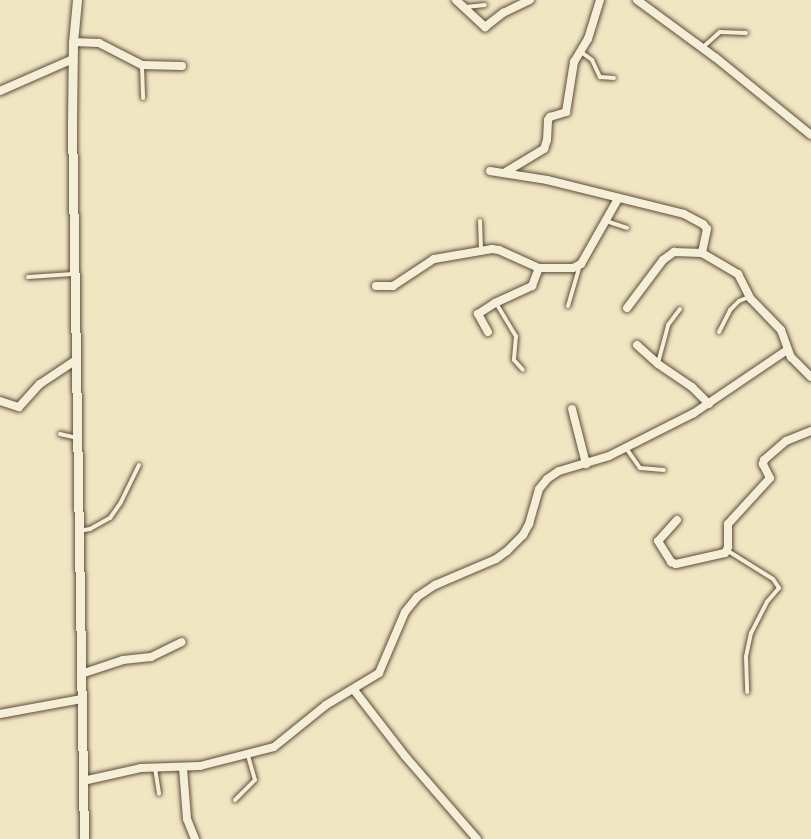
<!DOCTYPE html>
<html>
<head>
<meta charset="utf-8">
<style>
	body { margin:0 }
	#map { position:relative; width:811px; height:839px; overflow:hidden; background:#f1e6c2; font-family:Alegreya,serif }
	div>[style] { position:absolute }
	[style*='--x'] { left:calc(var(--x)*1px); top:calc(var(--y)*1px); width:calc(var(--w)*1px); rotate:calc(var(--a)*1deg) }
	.roads { filter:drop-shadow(0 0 2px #5d4b3a) drop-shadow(0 0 2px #5d4b3a) }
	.service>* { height:4px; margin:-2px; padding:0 2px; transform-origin:2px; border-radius:2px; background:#f6efd7 }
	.minor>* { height:8px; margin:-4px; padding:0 4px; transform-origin:4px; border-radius:4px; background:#f6efd7 }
	.tertiary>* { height:9px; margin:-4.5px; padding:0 4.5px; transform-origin:4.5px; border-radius:4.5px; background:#f6efd7 }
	span { translate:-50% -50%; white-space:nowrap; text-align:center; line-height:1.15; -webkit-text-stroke:4.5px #f6efd7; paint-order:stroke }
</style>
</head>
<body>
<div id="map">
	<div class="roads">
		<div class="service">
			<i style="--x:466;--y:7;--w:19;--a:-6"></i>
			<i style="--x:702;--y:48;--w:24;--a:-42"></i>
			<i style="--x:720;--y:32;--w:26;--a:2"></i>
			<i style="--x:581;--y:52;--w:14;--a:36"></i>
			<i style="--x:592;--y:60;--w:19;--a:65"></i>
			<i style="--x:600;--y:77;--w:14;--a:4"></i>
			<i style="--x:142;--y:66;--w:32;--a:88"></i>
			<i style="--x:480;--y:221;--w:29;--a:88"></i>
			<i style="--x:606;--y:221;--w:22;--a:18"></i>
			<i style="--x:28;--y:277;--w:45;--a:-3.8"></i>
			<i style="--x:496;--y:303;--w:39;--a:59"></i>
			<i style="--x:516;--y:336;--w:24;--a:95"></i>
			<i style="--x:514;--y:360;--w:13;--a:48"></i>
			<i style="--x:568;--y:306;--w:43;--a:-73.7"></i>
			<i style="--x:719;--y:332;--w:25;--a:-63"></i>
			<i style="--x:730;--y:310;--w:13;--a:-45"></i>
			<i style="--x:739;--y:301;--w:11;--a:-22"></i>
			<i style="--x:658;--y:363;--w:39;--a:-75"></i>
			<i style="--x:668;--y:325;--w:20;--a:-53"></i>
			<i style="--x:60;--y:434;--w:17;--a:13"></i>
			<i style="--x:626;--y:448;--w:24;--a:55"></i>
			<i style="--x:640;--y:468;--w:24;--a:5"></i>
			<i style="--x:79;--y:531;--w:11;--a:-10"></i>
			<i style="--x:90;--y:529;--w:23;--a:-29"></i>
			<i style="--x:110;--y:518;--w:19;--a:-55"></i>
			<i style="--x:121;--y:502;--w:41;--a:-64.1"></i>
			<i style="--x:728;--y:551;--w:53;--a:31.9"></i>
			<i style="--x:773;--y:579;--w:11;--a:56"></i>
			<i style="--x:779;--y:588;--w:18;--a:131"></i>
			<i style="--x:767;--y:602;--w:35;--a:117"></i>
			<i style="--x:751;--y:633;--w:25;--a:102"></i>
			<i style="--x:746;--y:657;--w:35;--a:88"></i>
			<i style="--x:155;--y:768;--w:26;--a:81"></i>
			<i style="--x:235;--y:800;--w:28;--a:-45"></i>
			<i style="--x:255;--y:780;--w:26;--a:-106"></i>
		</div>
		<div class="minor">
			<i style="--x:456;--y:0;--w:40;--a:43"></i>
			<i style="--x:485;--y:27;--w:23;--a:-38"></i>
			<i style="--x:503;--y:13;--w:30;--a:-26"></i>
			<i style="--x:637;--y:0;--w:98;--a:36.3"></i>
			<i style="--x:716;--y:58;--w:122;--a:39"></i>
			<i style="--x:73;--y:42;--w:26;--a:2"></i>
			<i style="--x:99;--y:43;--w:48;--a:27.1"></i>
			<i style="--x:142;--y:65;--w:40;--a:1.4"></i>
			<i style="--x:0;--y:91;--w:80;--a:-23.7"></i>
			<i style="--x:490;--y:171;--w:58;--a:9"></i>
			<i style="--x:547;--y:180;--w:141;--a:13.9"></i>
			<i style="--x:684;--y:214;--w:21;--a:28"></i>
			<i style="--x:703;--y:224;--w:6;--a:51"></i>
			<i style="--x:707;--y:229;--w:25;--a:102"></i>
			<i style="--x:504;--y:173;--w:47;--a:-31"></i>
			<i style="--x:544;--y:149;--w:9;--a:-72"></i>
			<i style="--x:547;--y:140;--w:20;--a:-87"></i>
			<i style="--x:548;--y:120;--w:4;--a:-56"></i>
			<i style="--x:550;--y:117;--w:17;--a:-17"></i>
			<i style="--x:566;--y:112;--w:51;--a:-80.9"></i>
			<i style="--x:574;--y:62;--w:27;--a:-59"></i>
			<i style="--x:588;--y:39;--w:41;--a:-72.9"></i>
			<i style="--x:376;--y:286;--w:17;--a:0"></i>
			<i style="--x:393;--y:286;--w:49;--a:-33.4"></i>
			<i style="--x:434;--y:259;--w:59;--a:-9.8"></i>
			<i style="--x:492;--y:249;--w:7;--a:8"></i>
			<i style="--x:499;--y:250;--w:44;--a:24.2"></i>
			<i style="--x:539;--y:268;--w:34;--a:0"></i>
			<i style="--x:573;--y:268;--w:9;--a:-27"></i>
			<i style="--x:581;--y:264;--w:75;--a:-60.4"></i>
			<i style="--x:627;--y:308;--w:60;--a:-53.1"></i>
			<i style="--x:663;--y:260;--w:14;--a:-36"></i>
			<i style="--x:674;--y:252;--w:28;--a:2"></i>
			<i style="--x:702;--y:253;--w:42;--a:30.3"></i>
			<i style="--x:738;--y:274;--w:28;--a:63"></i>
			<i style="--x:751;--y:299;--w:43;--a:45.9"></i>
			<i style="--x:781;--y:330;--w:29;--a:70"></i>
			<i style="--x:791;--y:357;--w:28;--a:45"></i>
			<i style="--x:488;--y:332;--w:21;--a:-119"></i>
			<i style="--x:478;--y:314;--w:20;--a:-33"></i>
			<i style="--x:495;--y:303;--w:41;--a:-24.7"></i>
			<i style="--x:532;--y:286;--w:19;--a:-69"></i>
			<i style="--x:637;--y:345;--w:28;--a:42"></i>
			<i style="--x:658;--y:364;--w:41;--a:34.1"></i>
			<i style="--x:692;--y:387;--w:24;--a:45"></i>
			<i style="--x:0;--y:401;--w:20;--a:18"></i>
			<i style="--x:19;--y:407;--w:31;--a:-48"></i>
			<i style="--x:40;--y:384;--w:43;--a:-33.7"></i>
			<i style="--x:572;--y:409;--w:57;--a:75.7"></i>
			<i style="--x:677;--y:520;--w:28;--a:132"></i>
			<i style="--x:658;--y:541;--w:25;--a:58"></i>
			<i style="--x:671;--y:562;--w:5;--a:22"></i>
			<i style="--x:676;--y:564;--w:50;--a:-12.7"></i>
			<i style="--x:725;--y:553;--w:7;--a:-63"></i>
			<i style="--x:728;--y:547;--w:23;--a:-90"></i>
			<i style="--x:728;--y:524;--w:62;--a:-47.6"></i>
			<i style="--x:770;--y:478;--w:16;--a:-117"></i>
			<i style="--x:763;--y:464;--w:4;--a:-76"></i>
			<i style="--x:764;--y:460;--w:29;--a:-41"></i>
			<i style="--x:786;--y:441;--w:27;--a:-22"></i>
			<i style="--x:81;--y:674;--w:44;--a:-18.4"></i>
			<i style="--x:123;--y:660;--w:28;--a:-6"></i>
			<i style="--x:151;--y:657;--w:34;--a:-26"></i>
			<i style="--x:354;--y:690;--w:83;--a:52.3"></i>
			<i style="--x:405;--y:756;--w:110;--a:49.1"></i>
			<i style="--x:0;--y:714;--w:83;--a:-10.4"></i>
			<i style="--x:183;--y:768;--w:51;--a:85.5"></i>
			<i style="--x:187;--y:819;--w:22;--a:68"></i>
			<i style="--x:83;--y:781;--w:59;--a:-12.6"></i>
			<i style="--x:141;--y:768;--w:59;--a:-1.9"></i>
			<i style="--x:200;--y:766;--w:76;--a:-14.4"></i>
			<i style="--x:274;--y:747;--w:67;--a:-38.9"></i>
			<i style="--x:326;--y:705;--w:62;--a:-31.1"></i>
			<i style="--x:379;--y:673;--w:66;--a:-66.9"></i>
			<i style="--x:405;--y:612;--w:19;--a:-51"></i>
			<i style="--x:417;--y:597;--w:22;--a:-34"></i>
			<i style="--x:435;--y:585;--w:66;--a:-23.1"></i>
			<i style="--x:496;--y:559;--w:14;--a:-36"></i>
			<i style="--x:507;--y:551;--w:23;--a:-45"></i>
			<i style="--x:523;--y:535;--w:13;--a:-61"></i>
			<i style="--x:529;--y:524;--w:36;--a:-74"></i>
			<i style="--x:539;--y:489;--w:13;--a:-51"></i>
			<i style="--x:547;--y:479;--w:14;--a:-34"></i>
			<i style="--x:559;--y:471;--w:52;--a:-16.7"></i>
			<i style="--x:609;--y:456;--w:95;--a:-26.8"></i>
			<i style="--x:694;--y:413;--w:112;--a:-34.1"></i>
		</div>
		<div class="tertiary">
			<i style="--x:77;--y:0;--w:42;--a:95.4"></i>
			<i style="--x:73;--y:42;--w:81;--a:90.7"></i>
			<i style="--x:72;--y:123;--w:716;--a:89.04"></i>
		</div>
	</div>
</div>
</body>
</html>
